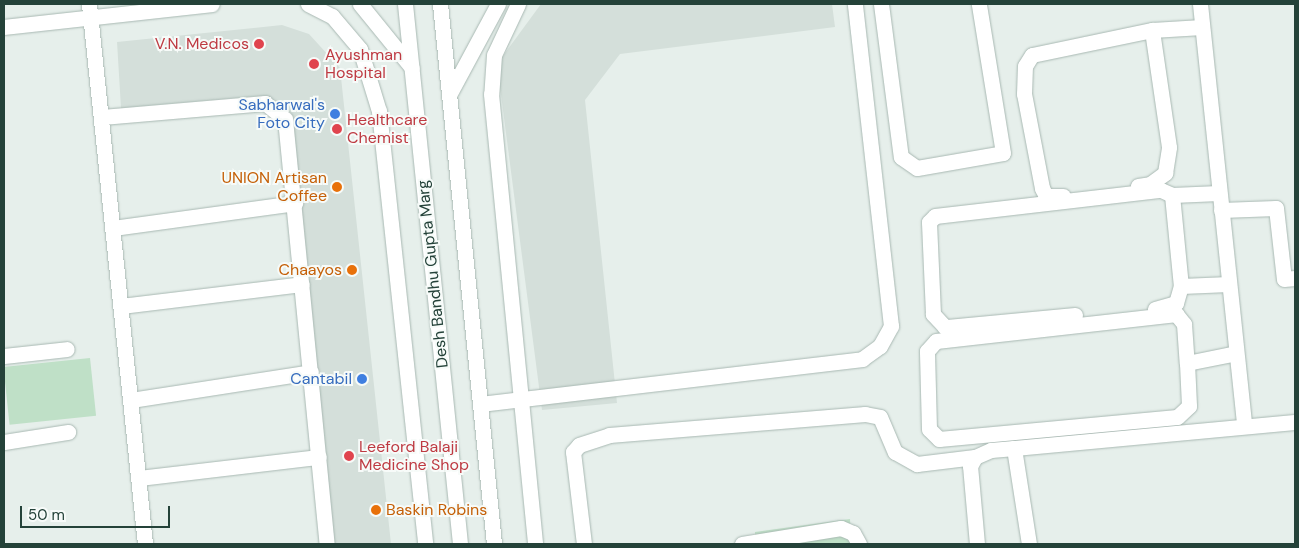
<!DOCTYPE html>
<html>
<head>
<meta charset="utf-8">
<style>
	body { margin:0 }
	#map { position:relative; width:1299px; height:548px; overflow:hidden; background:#e6efeb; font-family:"DM Sans",sans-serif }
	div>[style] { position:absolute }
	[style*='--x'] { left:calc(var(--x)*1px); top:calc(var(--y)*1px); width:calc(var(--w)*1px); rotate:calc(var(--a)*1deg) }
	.built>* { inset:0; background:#d4dfda }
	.green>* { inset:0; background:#bfe0c7; transform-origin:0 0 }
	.roads { filter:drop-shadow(0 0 1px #a8b8b2) drop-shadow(0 0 1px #a8b8b2) }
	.minor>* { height:15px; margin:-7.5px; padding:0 7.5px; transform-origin:7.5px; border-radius:7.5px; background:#fff }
	.tertiary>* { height:15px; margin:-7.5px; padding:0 7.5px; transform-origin:7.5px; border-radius:7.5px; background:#fff }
	.secondary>* { height:15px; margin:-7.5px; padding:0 7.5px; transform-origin:7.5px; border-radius:7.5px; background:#fff }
	.dots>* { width:14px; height:14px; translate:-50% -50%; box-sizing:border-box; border:2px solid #f7fbf9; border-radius:50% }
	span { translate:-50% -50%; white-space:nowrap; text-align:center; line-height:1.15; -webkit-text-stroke:4px #f7fbf9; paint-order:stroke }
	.health-label { font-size:16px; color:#be3a42 }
	.right { translate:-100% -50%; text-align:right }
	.left { translate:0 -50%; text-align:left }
	.shop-label { font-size:16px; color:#366cbe }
	.food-label { font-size:16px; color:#c56008 }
	.street-label { font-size:16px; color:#244239 }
	.frame { position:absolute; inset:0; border:5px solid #244239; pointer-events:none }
	.scale { position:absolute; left:20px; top:506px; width:150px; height:22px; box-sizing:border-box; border:2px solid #244239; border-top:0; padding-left:6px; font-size:15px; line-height:18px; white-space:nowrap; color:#244239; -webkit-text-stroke:4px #f7fbf9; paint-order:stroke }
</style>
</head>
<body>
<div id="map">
	<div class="built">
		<i style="clip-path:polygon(541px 4px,832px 4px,835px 27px,620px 54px,585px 100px,617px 403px,542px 410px,497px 64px)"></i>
		<i style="clip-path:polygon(282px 25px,309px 34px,340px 68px,391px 544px,333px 544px,292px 120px,259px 96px,121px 108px,117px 42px)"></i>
	</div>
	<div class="green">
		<i style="left:90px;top:358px;width:58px;height:87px;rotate:84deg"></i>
		<i style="clip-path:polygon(850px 519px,851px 544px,755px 544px,755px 532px)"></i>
	</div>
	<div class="roads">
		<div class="minor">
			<i style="--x:89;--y:4;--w:543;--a:84.08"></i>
			<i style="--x:308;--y:4;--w:27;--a:27"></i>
			<i style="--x:332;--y:16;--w:43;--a:49.7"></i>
			<i style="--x:360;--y:49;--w:65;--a:73"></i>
			<i style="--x:379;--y:111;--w:435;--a:83.9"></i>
			<i style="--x:518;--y:4;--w:56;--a:115.2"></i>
			<i style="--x:494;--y:55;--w:39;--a:94"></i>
			<i style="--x:491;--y:94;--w:452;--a:84.4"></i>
			<i style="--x:881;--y:4;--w:154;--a:82.6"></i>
			<i style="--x:901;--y:157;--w:19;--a:35"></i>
			<i style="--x:917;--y:168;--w:87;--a:-9.9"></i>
			<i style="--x:1003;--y:153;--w:151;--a:-99.2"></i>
			<i style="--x:1200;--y:4;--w:423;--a:84"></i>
			<i style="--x:4;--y:27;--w:209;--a:-6.3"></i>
			<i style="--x:102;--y:117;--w:164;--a:-4.9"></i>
			<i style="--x:265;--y:103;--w:26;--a:39"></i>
			<i style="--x:285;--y:119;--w:427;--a:84.4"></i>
			<i style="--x:1138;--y:186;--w:12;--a:-9"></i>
			<i style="--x:1150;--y:184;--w:19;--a:-36"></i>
			<i style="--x:1165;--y:173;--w:26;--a:-81"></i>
			<i style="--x:1169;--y:147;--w:118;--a:-98.3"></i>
			<i style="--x:1172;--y:195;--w:47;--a:-2.4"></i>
			<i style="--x:1063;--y:196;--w:17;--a:180"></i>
			<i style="--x:1046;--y:196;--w:9;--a:-117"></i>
			<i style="--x:1042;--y:188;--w:96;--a:-100.8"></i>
			<i style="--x:1024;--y:94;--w:28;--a:-88"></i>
			<i style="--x:1025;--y:66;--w:13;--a:-58"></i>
			<i style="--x:1032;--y:55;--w:123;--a:-11.8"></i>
			<i style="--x:1152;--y:30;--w:50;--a:-3.4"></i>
			<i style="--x:1221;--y:210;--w:55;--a:-2.1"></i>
			<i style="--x:1276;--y:208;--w:71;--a:83.6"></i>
			<i style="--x:1284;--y:279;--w:11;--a:-5"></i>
			<i style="--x:113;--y:228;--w:184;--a:-7.8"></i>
			<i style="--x:121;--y:306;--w:182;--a:-6.9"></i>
			<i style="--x:1155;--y:309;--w:22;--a:-16"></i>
			<i style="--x:1176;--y:303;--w:18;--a:-74"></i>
			<i style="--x:1075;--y:315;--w:131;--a:174.7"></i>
			<i style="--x:945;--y:327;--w:18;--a:-133"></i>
			<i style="--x:933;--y:314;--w:92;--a:-92.5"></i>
			<i style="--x:929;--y:222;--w:8;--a:-45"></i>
			<i style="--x:935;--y:216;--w:227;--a:-6.6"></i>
			<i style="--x:1161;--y:190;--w:12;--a:24"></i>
			<i style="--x:1172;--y:195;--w:91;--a:84.4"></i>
			<i style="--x:1181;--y:286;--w:48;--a:-2.4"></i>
			<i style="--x:4;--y:356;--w:63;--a:-6.3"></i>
			<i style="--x:1187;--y:363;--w:43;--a:87.3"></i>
			<i style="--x:1189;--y:406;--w:16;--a:137"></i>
			<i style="--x:1177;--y:417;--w:239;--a:174.7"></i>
			<i style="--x:939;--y:439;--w:14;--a:-135"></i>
			<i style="--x:929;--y:429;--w:78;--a:-91.5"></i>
			<i style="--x:927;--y:351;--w:13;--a:-48"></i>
			<i style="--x:936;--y:341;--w:242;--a:-6.4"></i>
			<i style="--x:1176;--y:314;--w:13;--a:51"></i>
			<i style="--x:1184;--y:324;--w:39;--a:86"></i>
			<i style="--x:1187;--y:363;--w:50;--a:-11.5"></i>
			<i style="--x:131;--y:400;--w:182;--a:-8.8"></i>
			<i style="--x:480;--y:404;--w:385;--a:-6.7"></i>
			<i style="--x:862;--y:359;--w:22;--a:-36"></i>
			<i style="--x:880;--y:346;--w:23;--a:-61"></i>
			<i style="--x:891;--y:326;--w:324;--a:-96.4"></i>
			<i style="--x:4;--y:442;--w:65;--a:-8.9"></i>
			<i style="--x:139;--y:478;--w:181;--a:-6.7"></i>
			<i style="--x:584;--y:544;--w:93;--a:-96.8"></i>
			<i style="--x:573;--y:452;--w:9;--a:-49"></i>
			<i style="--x:579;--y:445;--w:32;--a:-18"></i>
			<i style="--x:609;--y:435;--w:257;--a:-4.7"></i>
			<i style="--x:865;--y:414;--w:15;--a:11"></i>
			<i style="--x:880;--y:417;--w:38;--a:67"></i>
			<i style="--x:895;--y:452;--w:25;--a:29"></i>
			<i style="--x:917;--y:464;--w:58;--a:-6.9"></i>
			<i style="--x:742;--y:544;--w:100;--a:-9.2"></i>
			<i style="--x:841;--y:528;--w:13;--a:23"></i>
			<i style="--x:853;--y:533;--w:13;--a:61"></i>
			<i style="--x:977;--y:544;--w:78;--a:-95.1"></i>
			<i style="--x:970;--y:466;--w:10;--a:-61"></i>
			<i style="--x:975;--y:457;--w:17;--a:-24"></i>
			<i style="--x:991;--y:450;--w:23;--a:-5"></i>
			<i style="--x:1029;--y:544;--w:97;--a:-98.9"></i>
			<i style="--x:1014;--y:448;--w:282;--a:-5.3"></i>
		</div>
		<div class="tertiary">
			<i style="--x:405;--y:4;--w:543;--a:84.18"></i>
			<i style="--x:440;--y:4;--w:543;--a:84.29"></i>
		</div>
		<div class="secondary">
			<i style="--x:360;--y:4;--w:82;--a:50.9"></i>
			<i style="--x:449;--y:95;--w:103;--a:-61.7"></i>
		</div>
	</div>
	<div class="dots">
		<i style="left:259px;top:44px;background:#e0444e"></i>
		<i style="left:314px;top:64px;background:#e0444e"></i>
		<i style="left:335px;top:114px;background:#3f7fe0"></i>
		<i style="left:337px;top:129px;background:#e0444e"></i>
		<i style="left:337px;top:187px;background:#e8710a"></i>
		<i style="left:352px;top:270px;background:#e8710a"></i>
		<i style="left:362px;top:379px;background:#3f7fe0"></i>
		<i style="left:349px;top:456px;background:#e0444e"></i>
		<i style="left:376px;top:510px;background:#e8710a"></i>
	</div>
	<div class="health-label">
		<span class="right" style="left:249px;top:44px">V.N. Medicos</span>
		<span class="left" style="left:325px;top:64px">Ayushman<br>Hospital</span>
		<span class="left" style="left:347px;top:129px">Healthcare<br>Chemist</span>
		<span class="left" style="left:359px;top:456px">Leeford Balaji<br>Medicine Shop</span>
	</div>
	<div class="shop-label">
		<span class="right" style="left:325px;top:114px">Sabharwal's<br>Foto City</span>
		<span class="right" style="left:352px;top:379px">Cantabil</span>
	</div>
	<div class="food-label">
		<span class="right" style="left:327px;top:187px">UNION Artisan<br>Coffee</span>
		<span class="right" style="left:342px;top:270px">Chaayos</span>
		<span class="left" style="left:386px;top:510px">Baskin Robins</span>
	</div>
	<div class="street-label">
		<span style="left:433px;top:274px;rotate:-96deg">Desh Bandhu Gupta Marg</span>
	</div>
	<div class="frame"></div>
	<div class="scale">50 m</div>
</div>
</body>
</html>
